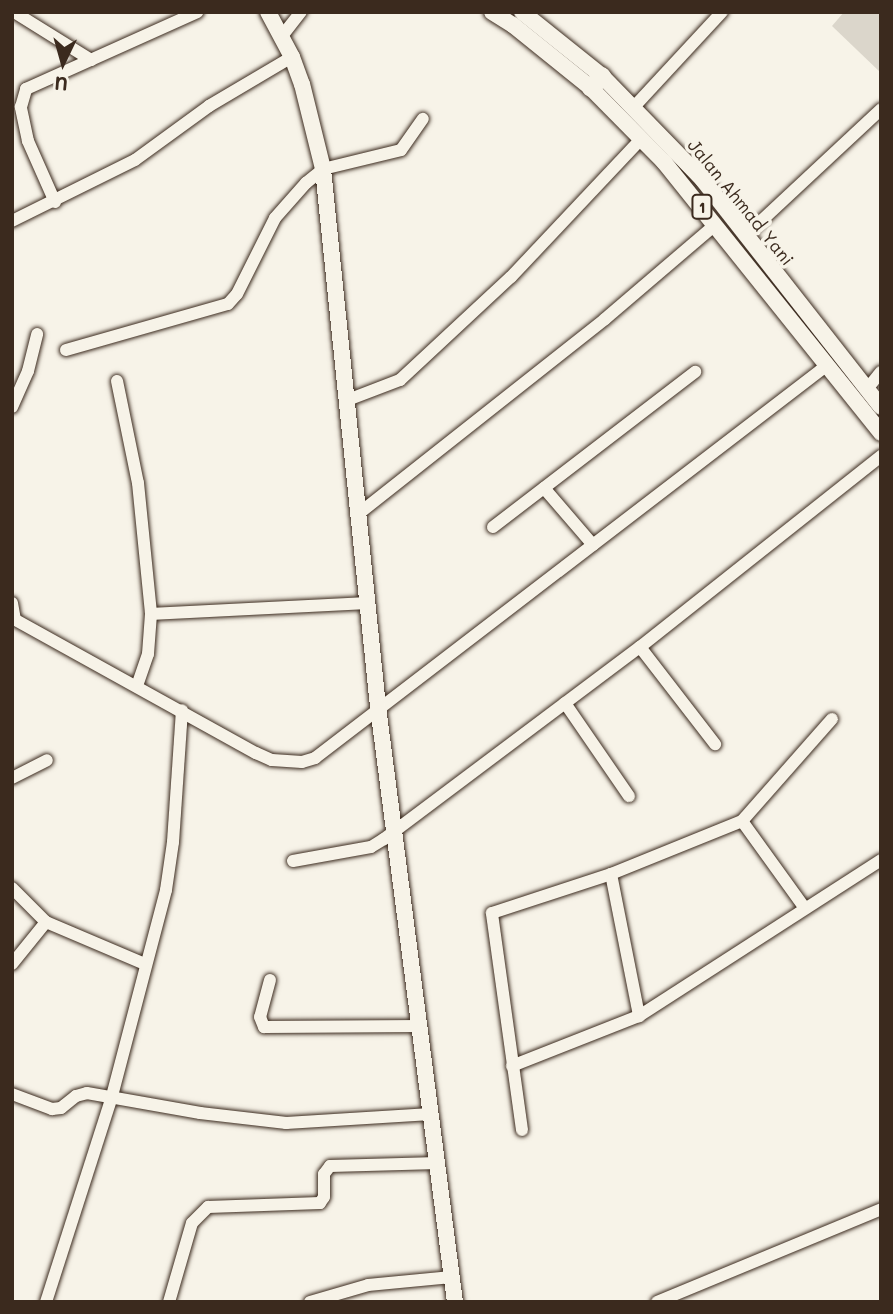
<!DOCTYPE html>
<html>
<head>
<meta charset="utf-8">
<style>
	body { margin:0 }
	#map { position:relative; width:893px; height:1314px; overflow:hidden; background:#f7f3e8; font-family:Mali,sans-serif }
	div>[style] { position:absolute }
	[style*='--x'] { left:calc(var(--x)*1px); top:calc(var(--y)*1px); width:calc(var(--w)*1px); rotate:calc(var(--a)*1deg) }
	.green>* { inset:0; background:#dbd6cb }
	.roads { filter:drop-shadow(0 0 2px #3b2a1e) drop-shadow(0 0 2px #3b2a1e) }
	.minor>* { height:12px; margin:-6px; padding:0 6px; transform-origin:6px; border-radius:6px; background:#f7f3e8 }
	.major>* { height:16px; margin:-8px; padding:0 8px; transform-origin:8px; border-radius:8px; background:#f7f3e8 }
	.highway>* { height:18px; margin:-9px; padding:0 9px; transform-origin:9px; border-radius:9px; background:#f7f3e8 }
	span { translate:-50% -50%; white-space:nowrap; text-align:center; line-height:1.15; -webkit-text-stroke:7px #f7f3e8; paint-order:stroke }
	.shield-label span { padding:2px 5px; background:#f7f3e8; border:2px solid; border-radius:5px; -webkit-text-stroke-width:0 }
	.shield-label { font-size:16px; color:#3b2a1e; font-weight:700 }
	.street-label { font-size:18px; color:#3b2a1e }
	.frame { position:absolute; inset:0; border:14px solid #3b2a1e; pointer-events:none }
	.north { position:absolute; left:28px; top:28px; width:70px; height:70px; -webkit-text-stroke:5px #f7f3e8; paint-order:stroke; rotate:185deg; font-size:19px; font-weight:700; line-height:28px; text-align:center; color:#3b2a1e }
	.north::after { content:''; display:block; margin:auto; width:24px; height:32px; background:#3b2a1e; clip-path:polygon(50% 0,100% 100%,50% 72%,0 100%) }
</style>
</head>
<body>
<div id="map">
	<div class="green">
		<i style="clip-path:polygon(844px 12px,881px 12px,881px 73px,832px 26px)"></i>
	</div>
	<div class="roads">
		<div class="minor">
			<i style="--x:14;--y:12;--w:91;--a:31.9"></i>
			<i style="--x:282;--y:36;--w:31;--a:-52"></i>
			<i style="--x:633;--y:108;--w:131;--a:-47.2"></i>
			<i style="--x:55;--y:202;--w:67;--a:-113.9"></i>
			<i style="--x:28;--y:141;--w:35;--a:-102"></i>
			<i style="--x:21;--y:107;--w:19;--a:-74"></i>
			<i style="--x:26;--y:89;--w:188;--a:-24.2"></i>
			<i style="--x:12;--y:221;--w:137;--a:-26.4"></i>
			<i style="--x:135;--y:160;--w:92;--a:-36.1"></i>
			<i style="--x:209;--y:106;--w:96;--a:-30.6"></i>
			<i style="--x:745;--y:236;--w:186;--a:-43"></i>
			<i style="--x:66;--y:350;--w:168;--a:-15.9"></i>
			<i style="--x:228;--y:304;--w:13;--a:-48"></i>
			<i style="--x:237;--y:294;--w:85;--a:-63.4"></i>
			<i style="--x:275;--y:218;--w:47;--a:-48.5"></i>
			<i style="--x:306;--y:183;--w:22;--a:-39"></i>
			<i style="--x:323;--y:169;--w:80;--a:-13.7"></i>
			<i style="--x:401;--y:150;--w:38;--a:-55"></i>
			<i style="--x:117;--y:381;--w:104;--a:78.4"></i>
			<i style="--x:138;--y:483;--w:132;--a:84.3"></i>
			<i style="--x:151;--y:614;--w:40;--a:94.3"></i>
			<i style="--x:148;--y:654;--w:34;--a:109"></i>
			<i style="--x:867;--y:389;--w:22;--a:-51"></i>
			<i style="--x:345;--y:401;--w:59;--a:-20.9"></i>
			<i style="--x:400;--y:380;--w:151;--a:-42.9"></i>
			<i style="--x:511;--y:277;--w:190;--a:-46.7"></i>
			<i style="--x:12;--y:407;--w:39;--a:-66"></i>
			<i style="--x:28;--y:371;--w:38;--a:-76"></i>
			<i style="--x:544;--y:488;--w:75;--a:49.3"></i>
			<i style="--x:357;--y:515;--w:316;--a:-38.3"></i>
			<i style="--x:605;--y:319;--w:145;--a:-40.5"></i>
			<i style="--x:493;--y:527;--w:255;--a:-37.5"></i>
			<i style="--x:12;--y:603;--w:17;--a:80"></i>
			<i style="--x:151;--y:614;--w:216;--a:-2.9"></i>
			<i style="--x:12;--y:618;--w:279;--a:29"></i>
			<i style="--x:256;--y:753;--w:17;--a:24"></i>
			<i style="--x:272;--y:760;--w:30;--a:4"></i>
			<i style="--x:302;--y:762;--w:14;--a:-17"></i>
			<i style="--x:315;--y:758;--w:644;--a:-37.49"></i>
			<i style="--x:640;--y:647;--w:123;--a:52.3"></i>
			<i style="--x:565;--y:703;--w:113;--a:55.5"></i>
			<i style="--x:12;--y:778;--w:39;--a:-27"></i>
			<i style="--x:293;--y:861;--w:79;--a:-10.2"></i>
			<i style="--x:371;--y:847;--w:15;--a:-32"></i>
			<i style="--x:384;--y:839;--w:320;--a:-36.9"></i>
			<i style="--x:640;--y:647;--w:308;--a:-38.4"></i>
			<i style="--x:611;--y:874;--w:141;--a:-22"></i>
			<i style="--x:12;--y:888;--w:48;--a:45"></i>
			<i style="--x:46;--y:922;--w:108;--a:23"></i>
			<i style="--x:804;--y:907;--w:106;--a:-125.8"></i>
			<i style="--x:742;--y:821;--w:136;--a:-48.6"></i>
			<i style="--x:12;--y:964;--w:54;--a:-51"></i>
			<i style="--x:270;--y:980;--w:38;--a:105"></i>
			<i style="--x:260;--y:1017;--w:11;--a:68"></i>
			<i style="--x:264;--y:1027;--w:157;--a:-0.4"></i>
			<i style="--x:512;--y:1066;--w:136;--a:-21.5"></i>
			<i style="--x:639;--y:1016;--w:288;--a:-32.8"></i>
			<i style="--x:12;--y:1094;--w:43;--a:20.6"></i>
			<i style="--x:52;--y:1109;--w:9;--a:-6"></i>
			<i style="--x:61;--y:1108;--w:19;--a:-39"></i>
			<i style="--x:76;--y:1096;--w:11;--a:-15"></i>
			<i style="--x:87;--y:1093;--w:115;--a:10"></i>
			<i style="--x:200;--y:1113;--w:87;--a:6.6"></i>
			<i style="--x:286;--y:1123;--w:145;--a:-3.6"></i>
			<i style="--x:522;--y:1130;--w:219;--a:-97.9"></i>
			<i style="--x:492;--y:913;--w:125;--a:-18.1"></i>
			<i style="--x:611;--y:874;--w:145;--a:78.8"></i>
			<i style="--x:46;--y:1302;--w:216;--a:-72.2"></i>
			<i style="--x:112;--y:1096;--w:213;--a:-75.3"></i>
			<i style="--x:166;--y:890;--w:49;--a:-81.7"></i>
			<i style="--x:173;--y:842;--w:132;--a:-86.1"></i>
			<i style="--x:169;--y:1302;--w:82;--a:-73.8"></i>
			<i style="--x:192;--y:1223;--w:23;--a:-45"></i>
			<i style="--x:208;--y:1207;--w:112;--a:-2"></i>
			<i style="--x:320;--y:1203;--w:7;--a:-56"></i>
			<i style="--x:324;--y:1197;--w:23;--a:-90"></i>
			<i style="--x:324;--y:1174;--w:10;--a:-53"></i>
			<i style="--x:330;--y:1166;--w:108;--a:-1.6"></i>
			<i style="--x:310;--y:1302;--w:60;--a:-16.3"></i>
			<i style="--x:368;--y:1285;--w:84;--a:-5.4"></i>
			<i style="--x:657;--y:1302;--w:243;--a:-22.5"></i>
		</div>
		<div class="major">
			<i style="--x:268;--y:12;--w:51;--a:61.9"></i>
			<i style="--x:292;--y:57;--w:29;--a:70"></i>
			<i style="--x:302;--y:84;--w:88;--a:76.1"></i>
			<i style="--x:323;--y:169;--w:541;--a:84.16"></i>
			<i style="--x:378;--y:707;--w:600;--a:82.63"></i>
			<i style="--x:492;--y:12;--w:25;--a:32"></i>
			<i style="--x:513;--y:25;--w:100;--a:38.9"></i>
			<i style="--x:591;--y:88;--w:104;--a:45.4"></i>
			<i style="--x:664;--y:162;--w:347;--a:51.3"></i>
			<i style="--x:522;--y:12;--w:102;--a:38.7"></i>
			<i style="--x:602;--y:76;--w:145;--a:45.8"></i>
			<i style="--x:703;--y:180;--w:288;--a:51.9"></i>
		</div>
		<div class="highway">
			<i style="--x:591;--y:88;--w:16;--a:-47"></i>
		</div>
	</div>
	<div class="shield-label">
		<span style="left:702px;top:207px">1</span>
	</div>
	<div class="street-label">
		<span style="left:741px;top:202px;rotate:51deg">Jalan Ahmad Yani</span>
	</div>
	<div class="frame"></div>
	<div class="north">U</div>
</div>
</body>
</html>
